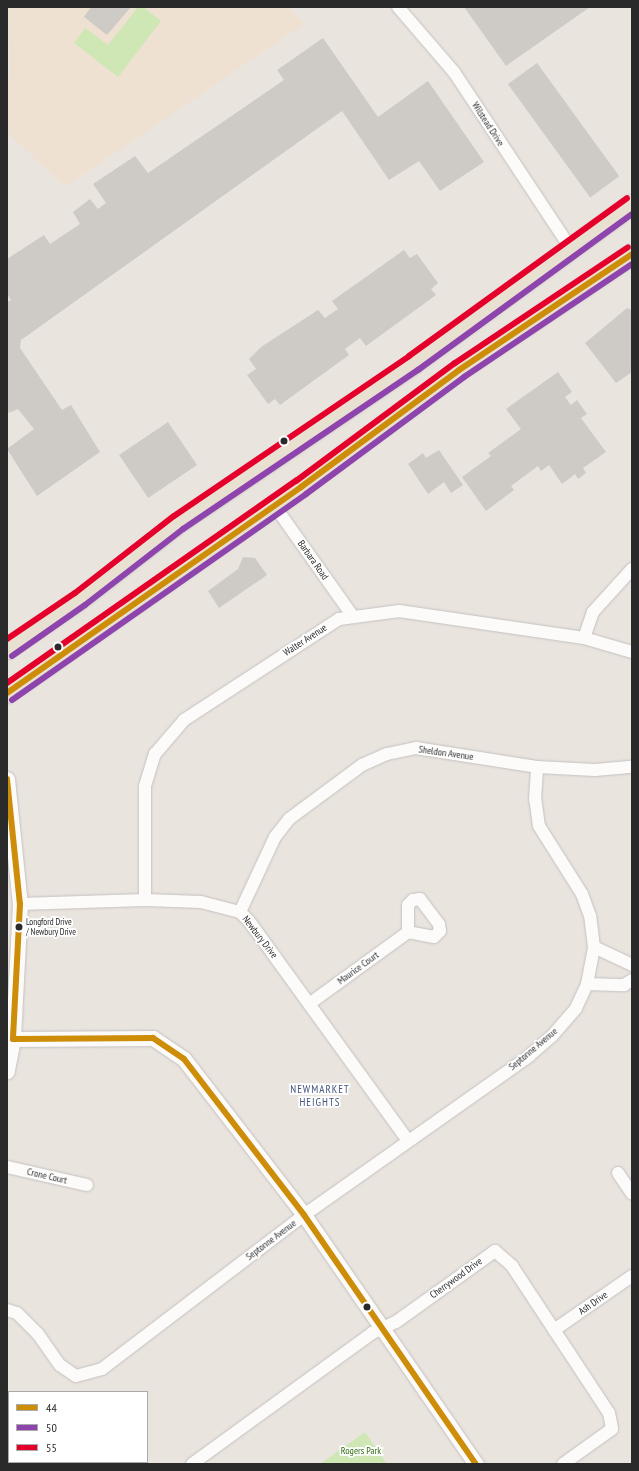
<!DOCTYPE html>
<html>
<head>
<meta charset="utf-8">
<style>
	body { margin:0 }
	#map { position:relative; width:639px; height:1471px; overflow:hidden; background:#eae4de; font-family:"PT Sans Narrow",sans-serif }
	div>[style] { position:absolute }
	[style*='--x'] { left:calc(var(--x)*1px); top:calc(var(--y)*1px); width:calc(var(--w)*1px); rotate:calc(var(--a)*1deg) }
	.education>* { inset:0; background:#eee1d2 }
	.green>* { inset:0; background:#cfe7b4 }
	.building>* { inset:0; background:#cecac6; transform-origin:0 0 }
	.roads { filter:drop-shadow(0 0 1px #c3c1c1) drop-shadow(0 0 1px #c3c1c1) }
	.minor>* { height:12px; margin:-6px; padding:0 6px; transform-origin:6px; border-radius:6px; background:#fcfbfa }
	.tertiary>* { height:15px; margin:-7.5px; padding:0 7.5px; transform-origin:7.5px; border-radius:7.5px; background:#fcfbfa }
	.primary>* { height:19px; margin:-9.5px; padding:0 9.5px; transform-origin:9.5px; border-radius:9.5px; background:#e8e1d2 }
	.bus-1>* { height:6px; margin:-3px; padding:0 3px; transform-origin:3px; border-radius:3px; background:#ce8d08 }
	.bus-2>* { height:6px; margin:-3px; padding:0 3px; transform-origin:3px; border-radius:3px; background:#8e44ad }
	.bus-3>* { height:6px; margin:-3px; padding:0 3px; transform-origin:3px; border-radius:3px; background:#e4002b }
	.dots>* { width:11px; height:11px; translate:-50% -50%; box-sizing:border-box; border:2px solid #fff; border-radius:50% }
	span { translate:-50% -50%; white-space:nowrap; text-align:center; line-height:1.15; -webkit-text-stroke:3.5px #fff; paint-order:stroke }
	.bus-label { font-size:9px; color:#2a2a2a }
	.left { translate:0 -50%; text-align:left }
	.street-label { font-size:10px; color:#2a2a2a }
	.park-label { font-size:10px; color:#2f6e13 }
	.neighbourhood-label { font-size:11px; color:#46567f; letter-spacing:1px }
	.frame { position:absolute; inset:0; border:8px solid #2a2a2a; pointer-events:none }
	.legend { position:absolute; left:8px; top:1391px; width:140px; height:72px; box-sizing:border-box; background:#fff; border:1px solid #aaa; margin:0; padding:5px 7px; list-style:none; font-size:12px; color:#2a2a2a }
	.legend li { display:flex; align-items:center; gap:8px; height:20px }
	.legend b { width:20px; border:1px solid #aaa }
</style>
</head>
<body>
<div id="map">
	<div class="education">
		<i style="clip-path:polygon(8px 7px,289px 7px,304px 24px,65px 187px,7px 132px,7px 86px,10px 74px)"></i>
	</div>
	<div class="green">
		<i style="clip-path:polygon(138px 7px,143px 7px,161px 21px,118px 77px,74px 43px,85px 28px,108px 45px)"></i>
		<i style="clip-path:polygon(365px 1432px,387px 1464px,320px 1464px)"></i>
	</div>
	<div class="building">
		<i style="clip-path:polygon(91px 7px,131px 7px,107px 35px,84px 17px)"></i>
		<i style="clip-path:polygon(464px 7px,590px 7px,506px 66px)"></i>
		<i style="clip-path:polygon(323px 38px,378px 117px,428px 81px,484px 162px,440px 191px,419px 161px,389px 180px,342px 111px,21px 340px,20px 348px,62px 410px,71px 405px,100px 452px,37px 496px,7px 449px,34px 429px,18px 409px,9px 413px,7px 409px,7px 302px,11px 300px,7px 294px,7px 259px,44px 235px,50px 244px,80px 224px,73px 212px,90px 199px,98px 209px,106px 203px,93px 184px,135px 156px,148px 173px,284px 80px,277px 70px)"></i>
		<i style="left:537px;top:63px;width:140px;height:36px;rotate:54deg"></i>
		<i style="clip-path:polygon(404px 250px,410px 258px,417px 254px,438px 283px,431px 289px,436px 295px,366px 346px,360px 338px,345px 349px,349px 355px,280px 405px,275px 399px,268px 404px,247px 375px,256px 369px,249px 359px,261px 347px,318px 310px,325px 318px,338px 309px,332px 301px)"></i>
		<i style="clip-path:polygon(627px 308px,632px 310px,632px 372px,616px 383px,585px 343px)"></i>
		<i style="clip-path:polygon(558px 372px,572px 392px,565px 397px,571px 405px,577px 400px,587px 414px,581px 418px,606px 452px,583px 468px,586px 473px,578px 479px,575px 474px,562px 484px,549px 465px,541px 471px,538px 466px,511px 486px,514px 490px,486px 511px,462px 477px,491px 456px,488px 453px,521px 429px,506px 409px)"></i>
		<i style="left:168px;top:422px;width:52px;height:59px;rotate:56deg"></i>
		<i style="clip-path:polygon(439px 450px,463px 485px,451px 493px,444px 482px,428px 494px,408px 464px,423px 453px,426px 458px)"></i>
		<i style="clip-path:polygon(243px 557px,255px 558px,267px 575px,219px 608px,208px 591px,238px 569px)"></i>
		<i style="clip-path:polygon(71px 634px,74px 639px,36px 666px,33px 662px)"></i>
	</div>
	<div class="roads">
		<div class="minor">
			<i style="--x:398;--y:7;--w:86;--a:49.3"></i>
			<i style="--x:454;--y:72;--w:210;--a:56.5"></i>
			<i style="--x:274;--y:505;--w:135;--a:54.7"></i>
			<i style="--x:584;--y:638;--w:28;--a:-71"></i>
			<i style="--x:593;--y:612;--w:58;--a:-47.8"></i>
			<i style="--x:420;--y:899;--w:31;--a:53"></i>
			<i style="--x:439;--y:924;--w:7;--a:82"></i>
			<i style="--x:440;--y:931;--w:8;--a:135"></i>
			<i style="--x:434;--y:937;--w:26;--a:-169"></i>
			<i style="--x:408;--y:932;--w:27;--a:-90"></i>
			<i style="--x:408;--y:905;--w:7;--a:-45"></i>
			<i style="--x:413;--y:900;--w:7;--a:-8"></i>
			<i style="--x:145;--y:900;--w:114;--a:-90"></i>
			<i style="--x:145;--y:786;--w:34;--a:-73"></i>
			<i style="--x:155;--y:754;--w:45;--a:-49.5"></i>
			<i style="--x:184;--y:720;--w:185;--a:-33.1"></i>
			<i style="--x:339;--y:619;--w:61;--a:-7.6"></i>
			<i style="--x:399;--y:611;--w:187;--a:8.3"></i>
			<i style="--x:584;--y:638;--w:50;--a:16.3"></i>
			<i style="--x:20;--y:904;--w:125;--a:-1.8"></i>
			<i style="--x:145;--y:900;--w:56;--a:2"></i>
			<i style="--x:201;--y:902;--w:40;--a:14.4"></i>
			<i style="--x:240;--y:912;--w:13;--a:45"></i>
			<i style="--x:249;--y:921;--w:271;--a:54.1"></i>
			<i style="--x:240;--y:912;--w:83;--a:-65"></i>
			<i style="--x:275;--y:837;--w:23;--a:-52"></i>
			<i style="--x:289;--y:819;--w:91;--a:-36.5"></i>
			<i style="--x:362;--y:765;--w:27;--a:-24"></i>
			<i style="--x:387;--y:754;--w:30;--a:-12"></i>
			<i style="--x:416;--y:748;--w:122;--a:8.9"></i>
			<i style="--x:537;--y:767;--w:58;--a:3"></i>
			<i style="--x:595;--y:770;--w:37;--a:-5"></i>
			<i style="--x:594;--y:947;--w:42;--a:25.3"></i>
			<i style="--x:587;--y:984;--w:37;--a:2"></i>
			<i style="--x:624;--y:985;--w:9;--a:-32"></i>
			<i style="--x:309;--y:1004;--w:122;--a:-36"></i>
			<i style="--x:7;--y:1167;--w:82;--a:12.7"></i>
			<i style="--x:618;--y:1173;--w:25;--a:56"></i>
			<i style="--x:7;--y:1310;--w:10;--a:17"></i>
			<i style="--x:17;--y:1313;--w:30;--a:45"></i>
			<i style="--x:38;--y:1334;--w:38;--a:55"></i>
			<i style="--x:60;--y:1365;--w:19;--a:35"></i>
			<i style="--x:76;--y:1376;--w:27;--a:-15"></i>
			<i style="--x:102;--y:1369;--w:254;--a:-37.3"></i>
			<i style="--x:304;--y:1215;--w:276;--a:-35.2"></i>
			<i style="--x:529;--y:1056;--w:30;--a:-41"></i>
			<i style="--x:552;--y:1036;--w:37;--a:-49"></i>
			<i style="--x:576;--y:1008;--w:26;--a:-65"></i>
			<i style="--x:587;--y:984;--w:38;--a:-79"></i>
			<i style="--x:594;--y:947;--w:31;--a:-97"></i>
			<i style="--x:590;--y:916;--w:23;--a:-110"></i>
			<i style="--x:582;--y:894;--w:80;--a:-122.3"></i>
			<i style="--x:539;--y:826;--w:27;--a:-98"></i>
			<i style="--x:535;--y:799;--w:32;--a:-86"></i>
			<i style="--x:554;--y:1330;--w:95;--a:-34.7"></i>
			<i style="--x:192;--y:1464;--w:223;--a:-36"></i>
			<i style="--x:372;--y:1333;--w:26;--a:-25"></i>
			<i style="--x:396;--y:1322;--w:122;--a:-35.6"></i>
			<i style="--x:495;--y:1251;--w:23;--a:41"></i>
			<i style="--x:512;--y:1266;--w:176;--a:56.6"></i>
			<i style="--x:609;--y:1413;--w:16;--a:79"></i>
			<i style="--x:612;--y:1429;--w:60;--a:144.5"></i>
		</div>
		<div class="tertiary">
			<i style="--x:7;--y:779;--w:126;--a:84.1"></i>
			<i style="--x:20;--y:904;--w:135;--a:93"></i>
			<i style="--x:13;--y:1039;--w:33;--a:101"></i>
			<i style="--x:13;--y:1039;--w:140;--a:-0.4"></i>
			<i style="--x:153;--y:1038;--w:37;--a:34"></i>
			<i style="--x:184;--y:1059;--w:197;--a:52.4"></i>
			<i style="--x:304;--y:1215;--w:303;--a:55.4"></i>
		</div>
		<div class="primary">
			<i style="--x:7;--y:649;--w:88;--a:-34.4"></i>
			<i style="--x:80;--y:599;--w:124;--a:-37.8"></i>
			<i style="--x:178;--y:523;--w:285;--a:-34.1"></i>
			<i style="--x:414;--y:363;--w:270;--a:-36.1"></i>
			<i style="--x:7;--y:693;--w:359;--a:-35"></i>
			<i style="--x:301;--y:487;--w:197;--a:-36.5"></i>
			<i style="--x:459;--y:370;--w:208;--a:-33.8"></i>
		</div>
	</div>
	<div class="bus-1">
		<i style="--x:7;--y:693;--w:359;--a:-35"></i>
		<i style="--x:301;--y:487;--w:197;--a:-36.5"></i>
		<i style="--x:459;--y:370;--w:208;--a:-33.8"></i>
		<i style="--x:7;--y:779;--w:126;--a:84.1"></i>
		<i style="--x:20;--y:904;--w:135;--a:93"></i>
		<i style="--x:13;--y:1039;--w:140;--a:-0.4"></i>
		<i style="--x:153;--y:1038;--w:37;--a:34"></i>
		<i style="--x:184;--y:1059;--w:197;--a:52.4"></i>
		<i style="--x:304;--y:1215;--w:303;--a:55.4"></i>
	</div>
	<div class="bus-2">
		<i style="--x:12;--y:656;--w:89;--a:-34.9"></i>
		<i style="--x:85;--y:605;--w:124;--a:-37.8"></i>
		<i style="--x:183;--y:529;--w:284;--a:-34.1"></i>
		<i style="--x:418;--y:370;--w:265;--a:-36.1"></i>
		<i style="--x:12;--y:700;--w:359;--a:-35"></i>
		<i style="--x:306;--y:494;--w:197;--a:-36.5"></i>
		<i style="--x:464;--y:377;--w:202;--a:-33.9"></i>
	</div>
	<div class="bus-3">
		<i style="--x:7;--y:639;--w:82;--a:-34.1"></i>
		<i style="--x:75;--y:593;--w:125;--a:-37.9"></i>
		<i style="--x:174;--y:516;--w:284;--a:-34.2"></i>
		<i style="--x:409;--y:356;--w:269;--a:-35.9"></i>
		<i style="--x:7;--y:683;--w:353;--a:-35"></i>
		<i style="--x:296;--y:481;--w:198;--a:-36.6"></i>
		<i style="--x:455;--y:363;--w:208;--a:-33.8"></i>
	</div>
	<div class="dots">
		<i style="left:284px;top:441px;background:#2a2a2a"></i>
		<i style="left:58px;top:647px;background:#2a2a2a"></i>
		<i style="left:19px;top:927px;background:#2a2a2a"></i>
		<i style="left:367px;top:1307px;background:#2a2a2a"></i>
	</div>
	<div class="bus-label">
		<span class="left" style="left:26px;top:927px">Longford Drive<br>/ Newbury Drive</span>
	</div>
	<div class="street-label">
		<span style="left:488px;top:124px;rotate:57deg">Wilstead Drive</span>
		<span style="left:313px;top:560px;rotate:55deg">Barbara Road</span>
		<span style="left:305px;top:640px;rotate:-33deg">Walter Avenue</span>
		<span style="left:446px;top:753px;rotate:8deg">Sheldon Avenue</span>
		<span style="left:260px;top:937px;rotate:52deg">Newbury Drive</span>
		<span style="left:358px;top:968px;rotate:-36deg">Maurice Court</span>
		<span style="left:533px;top:1049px;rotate:-40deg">Septonne Avenue</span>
		<span style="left:47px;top:1176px;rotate:13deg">Crone Court</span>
		<span style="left:271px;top:1240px;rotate:-37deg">Septonne Avenue</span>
		<span style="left:456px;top:1278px;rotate:-36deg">Cherrywood Drive</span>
		<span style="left:593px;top:1303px;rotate:-35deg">Ash Drive</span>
	</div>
	<div class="park-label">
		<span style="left:361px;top:1451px">Rogers Park</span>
	</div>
	<div class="neighbourhood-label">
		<span style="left:320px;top:1096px">NEWMARKET<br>HEIGHTS</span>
	</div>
	<div class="frame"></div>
	<ul class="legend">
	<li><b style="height:5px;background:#ce8d08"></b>44</li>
	<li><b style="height:5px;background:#8e44ad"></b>50</li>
	<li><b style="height:5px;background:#e4002b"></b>55</li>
	</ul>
</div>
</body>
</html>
